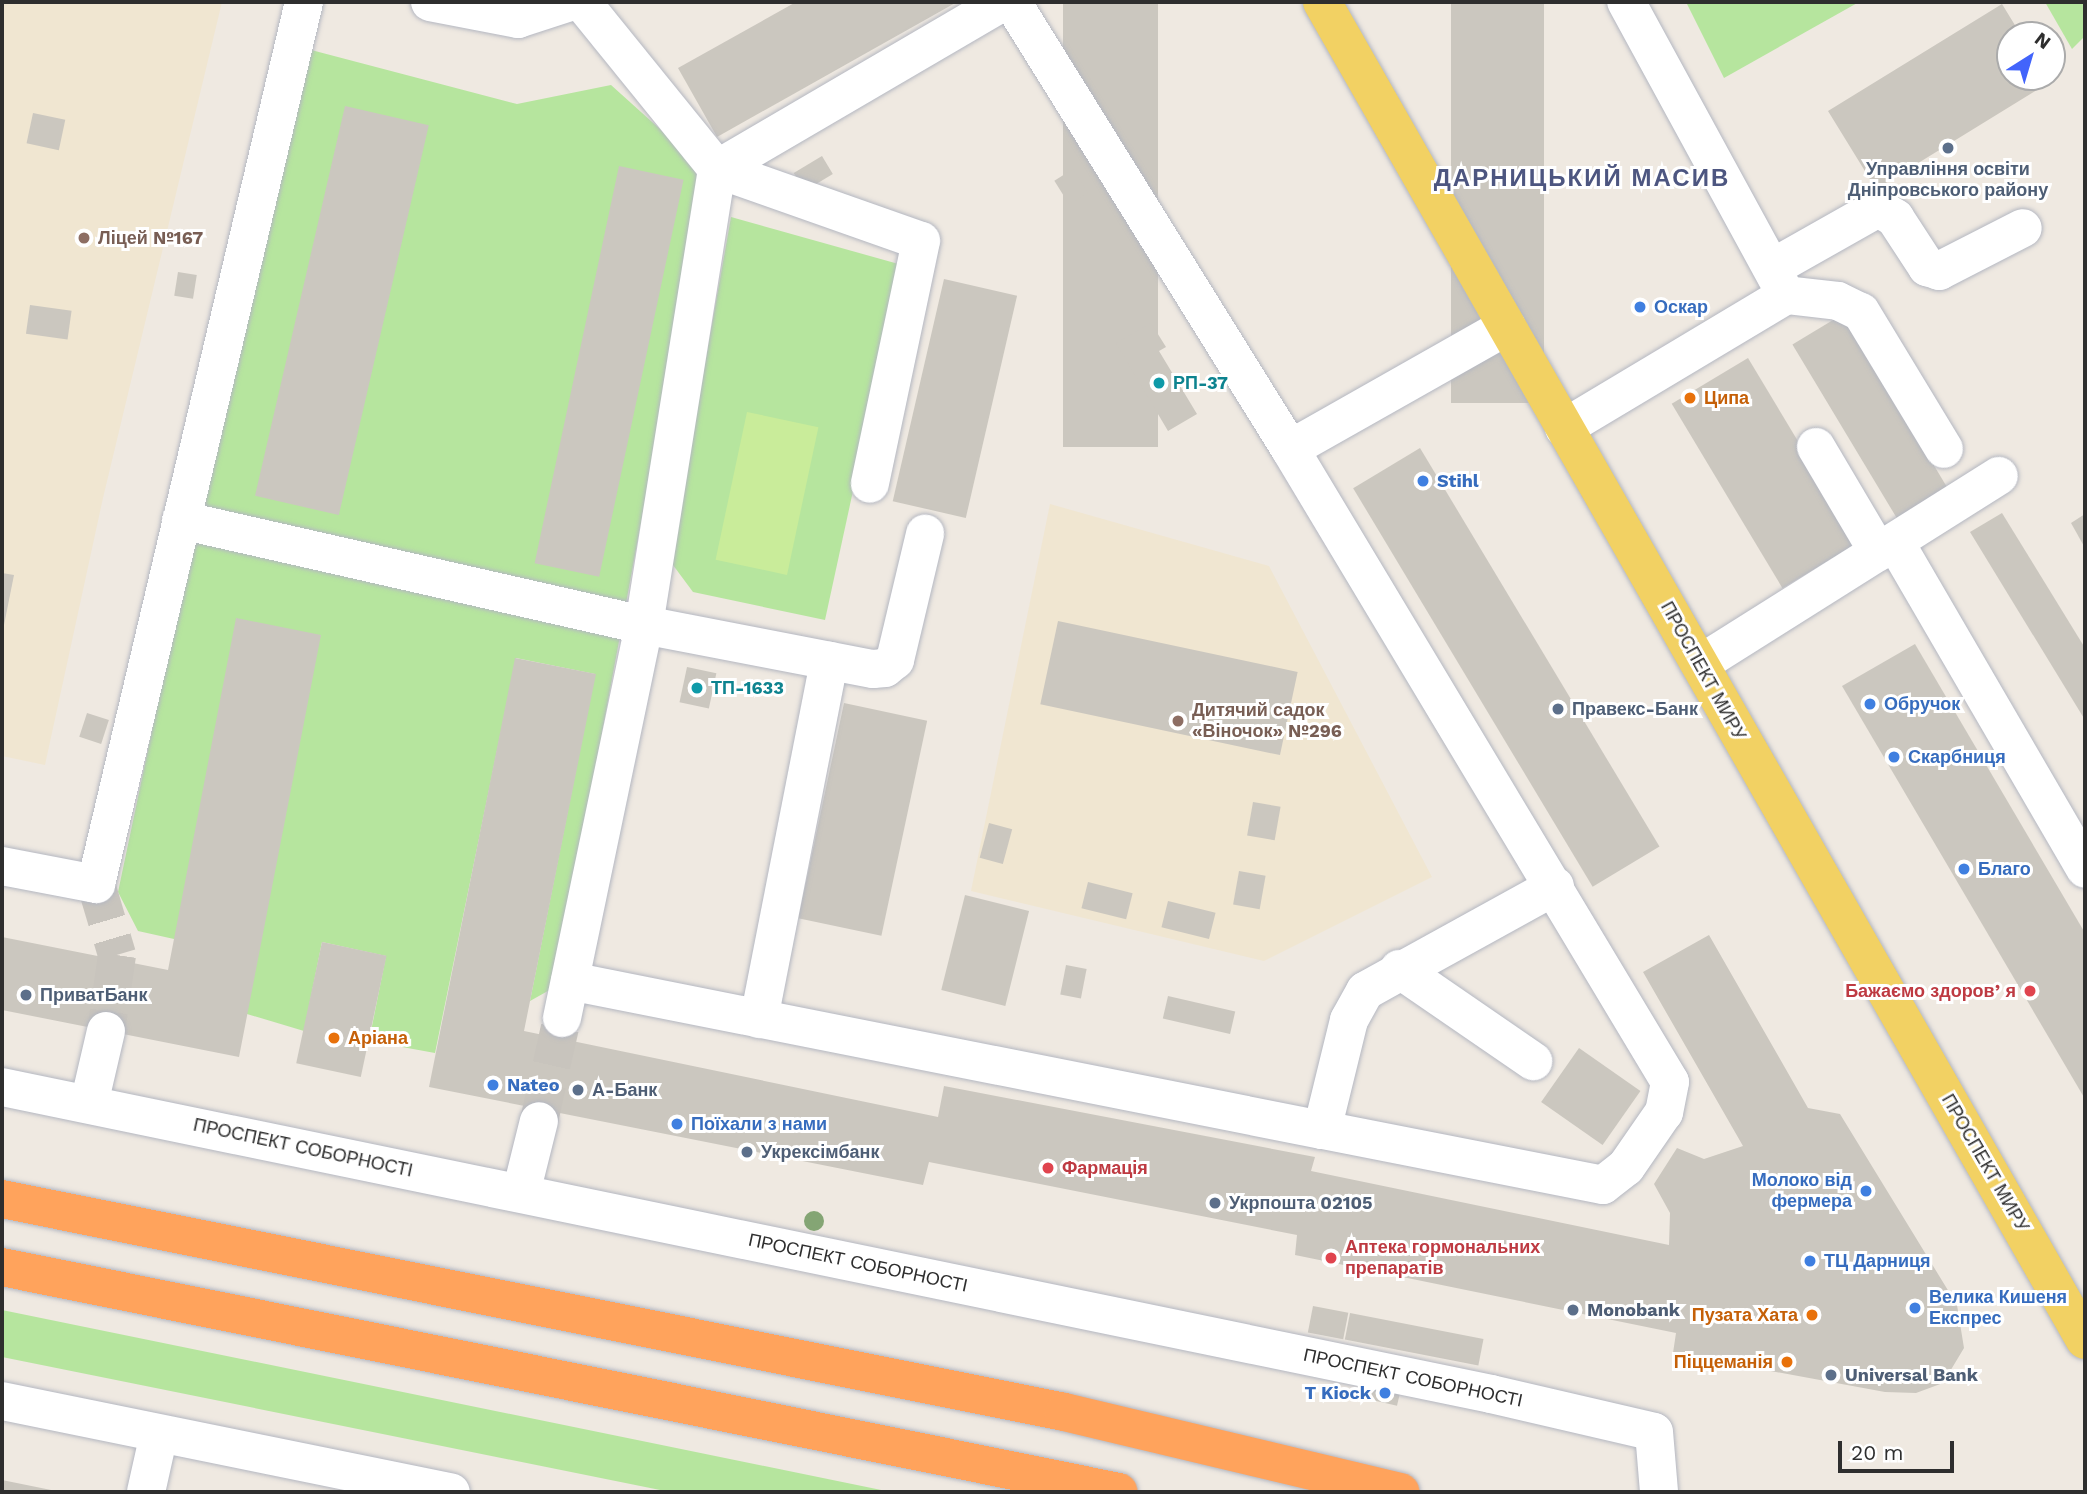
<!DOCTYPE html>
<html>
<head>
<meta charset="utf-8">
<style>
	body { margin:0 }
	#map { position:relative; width:2087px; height:1494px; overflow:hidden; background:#efe9e1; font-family:"Work Sans",sans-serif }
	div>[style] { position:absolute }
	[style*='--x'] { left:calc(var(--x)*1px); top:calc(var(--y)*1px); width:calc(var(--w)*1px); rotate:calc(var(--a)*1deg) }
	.education>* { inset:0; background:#f0e6d1 }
	.green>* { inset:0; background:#b6e59e }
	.pitch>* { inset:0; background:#c9ec9a; transform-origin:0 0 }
	.building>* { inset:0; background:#cbc7bf; transform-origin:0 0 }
	.minor-tunnel>* { height:38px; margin-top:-19px; transform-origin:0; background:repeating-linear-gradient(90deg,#c8c4bd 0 38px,transparent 0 57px) }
	.roads { filter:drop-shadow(0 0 2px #b4b7c1) drop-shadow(0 0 2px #b4b7c1) }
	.minor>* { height:38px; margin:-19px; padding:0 19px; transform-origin:19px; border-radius:19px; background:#fff }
	.major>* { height:38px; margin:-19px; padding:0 19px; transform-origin:19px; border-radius:19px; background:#f2d163 }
	.highway>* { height:38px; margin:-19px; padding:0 19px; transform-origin:19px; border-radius:19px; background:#ffa35c }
	.trees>* { width:20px; height:20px; margin:-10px; border-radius:50%; background:#84a574 }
	.dots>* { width:19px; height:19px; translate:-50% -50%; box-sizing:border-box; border:4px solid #fff; border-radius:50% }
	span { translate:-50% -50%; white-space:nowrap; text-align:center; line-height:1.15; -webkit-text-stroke:6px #fff; paint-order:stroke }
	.service-label { font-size:18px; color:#4e5e75; font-weight:700 }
	.left { translate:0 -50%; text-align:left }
	.education-label { font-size:18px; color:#785e54; font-weight:700 }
	.shop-label { font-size:18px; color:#366cbe; font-weight:700 }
	.right { translate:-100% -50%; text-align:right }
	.culture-label { font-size:18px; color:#0d838f; font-weight:700 }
	.food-label { font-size:18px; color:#c56008; font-weight:700 }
	.street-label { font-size:18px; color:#2e2e2e }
	.health-label { font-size:18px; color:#be3a42; font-weight:700 }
	.district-label { font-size:24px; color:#4d5680; font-weight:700; letter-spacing:2px }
	.frame { position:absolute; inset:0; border:4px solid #2e2e2e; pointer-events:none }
	.north { position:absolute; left:1996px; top:21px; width:70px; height:70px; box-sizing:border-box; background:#fff; border:2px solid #ababab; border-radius:50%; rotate:37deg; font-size:19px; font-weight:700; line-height:28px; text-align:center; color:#2e2e2e }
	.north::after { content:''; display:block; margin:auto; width:24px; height:32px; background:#4264fb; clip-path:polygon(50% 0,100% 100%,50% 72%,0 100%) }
	.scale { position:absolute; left:1838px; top:1441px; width:116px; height:32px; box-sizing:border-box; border:4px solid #2e2e2e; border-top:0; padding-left:9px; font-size:21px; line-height:24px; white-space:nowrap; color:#2e2e2e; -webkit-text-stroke:5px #fff; paint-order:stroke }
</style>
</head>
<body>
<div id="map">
	<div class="education">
		<i style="clip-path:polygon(2px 2px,222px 2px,103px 498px,45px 765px,2px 756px)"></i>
		<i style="clip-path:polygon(1050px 504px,1269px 566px,1432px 877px,1264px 961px,971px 891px)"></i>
	</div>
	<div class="green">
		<i style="clip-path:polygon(1686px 2px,1859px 2px,1724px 78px)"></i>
		<i style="clip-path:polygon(2045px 2px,2085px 2px,2085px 36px,2072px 49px)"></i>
		<i style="clip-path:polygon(296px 46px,517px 104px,611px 85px,691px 157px,702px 193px,555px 987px,530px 1001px,595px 674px,516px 658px,435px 1053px,369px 1041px,386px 956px,322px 942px,304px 1031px,247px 1014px,174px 939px,138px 931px,118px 892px)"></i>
		<i style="clip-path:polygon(731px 217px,902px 265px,825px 620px,693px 592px,670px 561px)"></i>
		<i style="clip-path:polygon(2px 1310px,891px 1492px,670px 1492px,2px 1357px)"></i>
	</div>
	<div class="pitch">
		<i style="left:747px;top:412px;width:73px;height:151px;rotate:12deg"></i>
	</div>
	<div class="building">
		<i style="clip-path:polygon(796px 2px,957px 2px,717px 137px,678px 68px)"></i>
		<i style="left:1063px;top:2px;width:95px;height:445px"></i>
		<i style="left:1451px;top:2px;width:93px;height:401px"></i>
		<i style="clip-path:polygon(2002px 4px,2021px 35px,2010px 35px,2010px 77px,2047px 77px,2050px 82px,1876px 189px,1828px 111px)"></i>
		<i style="left:345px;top:106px;width:86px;height:400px;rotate:13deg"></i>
		<i style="left:33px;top:113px;width:33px;height:31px;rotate:12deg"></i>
		<i style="left:822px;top:156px;width:21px;height:33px;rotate:59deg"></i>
		<i style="left:619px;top:166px;width:66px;height:406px;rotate:12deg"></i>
		<i style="left:1073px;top:169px;width:28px;height:22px;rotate:58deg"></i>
		<i style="left:178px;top:272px;width:19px;height:24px;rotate:9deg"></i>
		<i style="left:944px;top:279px;width:75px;height:228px;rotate:13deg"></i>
		<i style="left:30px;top:305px;width:42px;height:29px;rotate:8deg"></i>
		<i style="left:1843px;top:314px;width:207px;height:59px;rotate:59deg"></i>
		<i style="clip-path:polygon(1151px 323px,1166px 347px,1159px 351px,1197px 414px,1168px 431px,1116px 343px)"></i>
		<i style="left:1748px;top:358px;width:215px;height:89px;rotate:59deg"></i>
		<i style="left:1420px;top:448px;width:465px;height:78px;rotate:59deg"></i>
		<i style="clip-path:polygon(2002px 513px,2085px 648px,2085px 720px,1970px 532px)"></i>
		<i style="clip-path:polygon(2085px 514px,2085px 548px,2071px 523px)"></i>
		<i style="clip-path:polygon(2px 573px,14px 575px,3px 630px,2px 630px)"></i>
		<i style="clip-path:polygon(236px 618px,321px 635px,239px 1057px,2px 1010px,2px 937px,168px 970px)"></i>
		<i style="left:1058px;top:621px;width:245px;height:85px;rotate:12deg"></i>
		<i style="clip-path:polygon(1915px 644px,2085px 933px,2085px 1099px,1842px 686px)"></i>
		<i style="clip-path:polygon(515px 658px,596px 674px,524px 1031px,938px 1117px,944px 1086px,1315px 1157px,1311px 1171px,1669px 1245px,1670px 1213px,1654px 1184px,1677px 1148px,1704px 1159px,1743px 1146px,1643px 972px,1709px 935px,1808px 1108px,1840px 1114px,1957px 1305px,1964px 1348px,1943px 1383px,1916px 1393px,1885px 1392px,1673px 1353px,1676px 1333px,1295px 1255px,1297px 1235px,929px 1162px,923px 1185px,429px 1087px)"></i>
		<i style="left:687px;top:667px;width:30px;height:36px;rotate:12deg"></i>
		<i style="left:844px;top:703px;width:85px;height:220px;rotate:12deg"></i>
		<i style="left:87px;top:713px;width:23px;height:25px;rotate:18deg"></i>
		<i style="left:1253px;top:802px;width:28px;height:34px;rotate:10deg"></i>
		<i style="left:989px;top:823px;width:24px;height:36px;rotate:15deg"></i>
		<i style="left:1239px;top:871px;width:27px;height:34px;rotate:10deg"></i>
		<i style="left:1088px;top:882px;width:46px;height:27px;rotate:14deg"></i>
		<i style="left:965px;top:895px;width:66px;height:98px;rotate:14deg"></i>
		<i style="left:1168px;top:901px;width:49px;height:27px;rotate:14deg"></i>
		<i style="left:322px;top:942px;width:66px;height:124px;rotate:12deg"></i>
		<i style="left:1066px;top:965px;width:21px;height:30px;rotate:11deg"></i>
		<i style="left:1168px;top:996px;width:69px;height:23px;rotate:13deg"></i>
		<i style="left:1579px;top:1048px;width:75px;height:66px;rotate:35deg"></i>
		<i style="left:1313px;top:1306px;width:36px;height:27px;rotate:11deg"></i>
		<i style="left:1350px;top:1313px;width:136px;height:27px;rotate:11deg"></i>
		<i style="left:1374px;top:1381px;width:28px;height:19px;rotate:13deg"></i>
		<i style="clip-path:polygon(2px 1480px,56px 1491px,56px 1492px,2px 1492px)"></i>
	</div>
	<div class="minor-tunnel">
		<i style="--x:96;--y:884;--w:74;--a:73.5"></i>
		<i style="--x:117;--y:955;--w:77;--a:98.2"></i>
		<i style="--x:539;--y:1121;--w:106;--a:-77.4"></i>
	</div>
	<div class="roads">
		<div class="minor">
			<i style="--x:430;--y:2;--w:90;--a:10.9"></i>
			<i style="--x:518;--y:19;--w:55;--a:-18.1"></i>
			<i style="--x:582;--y:2;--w:215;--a:51"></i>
			<i style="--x:717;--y:169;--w:216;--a:19.4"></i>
			<i style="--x:921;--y:241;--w:248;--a:101.9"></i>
			<i style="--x:1012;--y:2;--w:526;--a:58.12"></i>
			<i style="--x:1290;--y:449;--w:738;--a:59.02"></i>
			<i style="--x:1670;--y:1082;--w:31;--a:101"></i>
			<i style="--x:1664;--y:1112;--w:67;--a:124.6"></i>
			<i style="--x:1626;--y:1167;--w:29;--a:142"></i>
			<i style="--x:1603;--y:1185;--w:286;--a:-168.9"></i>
			<i style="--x:717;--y:169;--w:331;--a:-30.3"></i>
			<i style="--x:1772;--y:268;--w:122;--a:-29.5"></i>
			<i style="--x:1878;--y:208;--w:20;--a:30"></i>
			<i style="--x:1895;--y:218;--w:59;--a:56.9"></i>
			<i style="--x:1927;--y:267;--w:13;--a:18"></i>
			<i style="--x:1939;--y:271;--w:94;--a:-27.1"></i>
			<i style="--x:1786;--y:295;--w:52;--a:6.6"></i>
			<i style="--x:1838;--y:301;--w:25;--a:26"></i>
			<i style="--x:1861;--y:312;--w:160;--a:58.8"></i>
			<i style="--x:1564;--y:428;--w:259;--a:-30.9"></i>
			<i style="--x:1786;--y:295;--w:334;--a:-118.6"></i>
			<i style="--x:1816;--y:447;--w:122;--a:59.4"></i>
			<i style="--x:1290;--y:449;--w:249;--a:-29.5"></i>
			<i style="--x:181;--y:520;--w:475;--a:12.8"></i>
			<i style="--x:644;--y:625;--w:233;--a:10.9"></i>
			<i style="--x:873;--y:669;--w:12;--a:-5"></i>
			<i style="--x:885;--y:668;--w:13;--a:-39"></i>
			<i style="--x:895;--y:660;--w:130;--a:-76.6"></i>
			<i style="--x:1895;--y:542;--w:378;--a:59.8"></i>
			<i style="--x:1700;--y:664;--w:353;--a:-32.2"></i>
			<i style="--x:2;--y:866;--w:96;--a:10.8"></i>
			<i style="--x:96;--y:884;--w:906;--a:-76.73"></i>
			<i style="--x:1399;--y:969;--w:163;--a:34.5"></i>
			<i style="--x:570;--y:981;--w:767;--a:11.21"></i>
			<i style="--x:1322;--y:1130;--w:113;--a:-76.2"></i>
			<i style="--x:1349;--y:1020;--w:33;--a:-61"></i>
			<i style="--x:1365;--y:991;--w:217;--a:-28.9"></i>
			<i style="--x:562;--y:1018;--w:401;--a:-78.2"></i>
			<i style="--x:644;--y:625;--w:462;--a:-80.9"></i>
			<i style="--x:759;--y:1019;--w:365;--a:-78.9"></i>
			<i style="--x:2;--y:1087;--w:1520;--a:11.65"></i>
			<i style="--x:1491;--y:1394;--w:167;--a:13.1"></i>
			<i style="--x:1654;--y:1432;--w:60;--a:85.2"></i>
			<i style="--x:89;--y:1104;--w:75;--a:-76.9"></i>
			<i style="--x:521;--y:1193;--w:74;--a:-76"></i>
			<i style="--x:2;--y:1401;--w:458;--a:11.5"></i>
			<i style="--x:146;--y:1492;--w:59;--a:-77.4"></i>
		</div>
		<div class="major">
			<i style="--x:1322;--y:2;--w:1540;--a:60.31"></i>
		</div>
		<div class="highway">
			<i style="--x:2;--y:1199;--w:1083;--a:11.34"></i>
			<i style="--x:1064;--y:1412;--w:346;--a:13.4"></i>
			<i style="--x:2;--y:1267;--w:1139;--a:11.39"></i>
		</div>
	</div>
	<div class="trees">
		<i style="left:814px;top:1221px"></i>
	</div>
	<div class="dots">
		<i style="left:1948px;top:148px;background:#5c6f8a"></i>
		<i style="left:84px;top:238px;background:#8d6e63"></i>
		<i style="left:1640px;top:307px;background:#3f7fe0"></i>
		<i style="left:1159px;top:383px;background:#0f9aa8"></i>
		<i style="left:1690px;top:398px;background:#e8710a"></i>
		<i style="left:1423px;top:481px;background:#3f7fe0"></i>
		<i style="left:697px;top:688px;background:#0f9aa8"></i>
		<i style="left:1870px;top:704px;background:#3f7fe0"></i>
		<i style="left:1558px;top:709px;background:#5c6f8a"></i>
		<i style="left:1178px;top:721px;background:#8d6e63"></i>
		<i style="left:1894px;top:757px;background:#3f7fe0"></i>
		<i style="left:1964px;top:869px;background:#3f7fe0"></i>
		<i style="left:2030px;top:991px;background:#e0444e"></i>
		<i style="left:26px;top:995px;background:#5c6f8a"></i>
		<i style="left:334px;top:1038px;background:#e8710a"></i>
		<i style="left:493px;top:1085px;background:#3f7fe0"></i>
		<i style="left:578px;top:1090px;background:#5c6f8a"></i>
		<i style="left:677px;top:1124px;background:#3f7fe0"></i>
		<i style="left:747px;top:1152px;background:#5c6f8a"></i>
		<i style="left:1048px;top:1168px;background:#e0444e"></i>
		<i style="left:1866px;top:1191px;background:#3f7fe0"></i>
		<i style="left:1215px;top:1203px;background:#5c6f8a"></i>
		<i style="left:1331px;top:1258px;background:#e0444e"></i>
		<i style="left:1810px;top:1261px;background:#3f7fe0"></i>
		<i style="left:1915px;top:1308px;background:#3f7fe0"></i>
		<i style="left:1573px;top:1310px;background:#5c6f8a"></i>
		<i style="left:1812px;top:1315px;background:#e8710a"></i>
		<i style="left:1787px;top:1362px;background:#e8710a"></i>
		<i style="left:1831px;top:1375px;background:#5c6f8a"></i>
		<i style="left:1385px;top:1393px;background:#3f7fe0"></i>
	</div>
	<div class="service-label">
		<span style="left:1948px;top:180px">Управління освіти<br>Дніпровського району</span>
		<span class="left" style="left:1572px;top:709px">Правекс-Банк</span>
		<span class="left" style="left:40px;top:995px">ПриватБанк</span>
		<span class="left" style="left:592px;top:1090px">А-Банк</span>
		<span class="left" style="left:761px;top:1152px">Укрексімбанк</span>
		<span class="left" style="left:1229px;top:1203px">Укрпошта 02105</span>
		<span class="left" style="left:1587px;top:1310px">Monobank</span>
		<span class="left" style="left:1845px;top:1375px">Universal Bank</span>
	</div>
	<div class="education-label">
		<span class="left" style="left:98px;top:238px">Ліцей №167</span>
		<span class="left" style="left:1192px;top:721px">Дитячий садок<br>«Віночок» №296</span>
	</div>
	<div class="shop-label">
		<span class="left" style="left:1654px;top:307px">Оскар</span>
		<span class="left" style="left:1437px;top:481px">Stihl</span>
		<span class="left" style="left:1884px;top:704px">Обручок</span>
		<span class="left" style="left:1908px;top:757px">Скарбниця</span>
		<span class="left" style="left:1978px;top:869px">Благо</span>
		<span class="left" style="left:507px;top:1085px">Nateo</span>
		<span class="left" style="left:691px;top:1124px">Поїхали з нами</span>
		<span class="right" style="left:1852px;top:1191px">Молоко від<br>фермера</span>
		<span class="left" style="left:1824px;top:1261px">ТЦ Дарниця</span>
		<span class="left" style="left:1929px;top:1308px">Велика Кишеня<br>Експрес</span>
		<span class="right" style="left:1371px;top:1393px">T Kiock</span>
	</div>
	<div class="culture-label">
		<span class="left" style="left:1173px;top:383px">РП-37</span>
		<span class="left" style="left:711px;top:688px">ТП-1633</span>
	</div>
	<div class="food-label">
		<span class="left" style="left:1704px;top:398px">Ципа</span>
		<span class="left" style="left:348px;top:1038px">Аріана</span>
		<span class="right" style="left:1798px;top:1315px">Пузата Хата</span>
		<span class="right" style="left:1773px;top:1362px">Піццеманія</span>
	</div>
	<div class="street-label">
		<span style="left:1703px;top:671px;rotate:61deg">ПРОСПЕКТ МИРУ</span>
		<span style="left:303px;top:1148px;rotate:12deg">ПРОСПЕКТ СОБОРНОСТІ</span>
		<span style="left:1985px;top:1163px;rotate:60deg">ПРОСПЕКТ МИРУ</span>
		<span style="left:858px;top:1263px;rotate:12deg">ПРОСПЕКТ СОБОРНОСТІ</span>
		<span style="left:1413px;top:1378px;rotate:12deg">ПРОСПЕКТ СОБОРНОСТІ</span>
	</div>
	<div class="health-label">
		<span class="right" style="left:2016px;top:991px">Бажаємо здоровʼя</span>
		<span class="left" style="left:1062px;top:1168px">Фармація</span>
		<span class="left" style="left:1345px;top:1258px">Аптека гормональних<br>препаратів</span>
	</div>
	<div class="district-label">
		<span style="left:1582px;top:179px">ДАРНИЦЬКИЙ МАСИВ</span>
	</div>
	<div class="frame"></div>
	<div class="north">N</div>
	<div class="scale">20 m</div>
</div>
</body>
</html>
